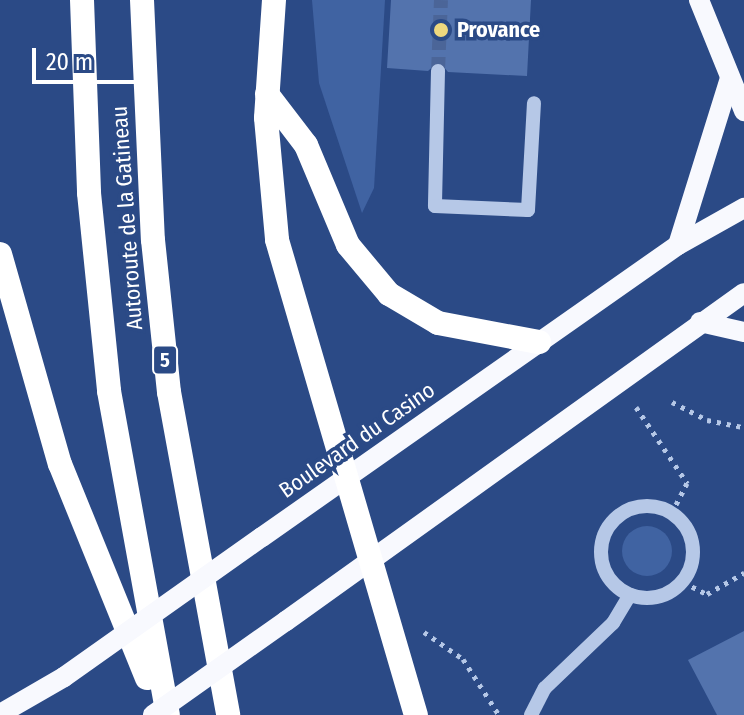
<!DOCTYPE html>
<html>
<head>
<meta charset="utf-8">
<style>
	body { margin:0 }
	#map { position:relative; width:744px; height:715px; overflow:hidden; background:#2b4a86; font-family:"Fira Sans Condensed",sans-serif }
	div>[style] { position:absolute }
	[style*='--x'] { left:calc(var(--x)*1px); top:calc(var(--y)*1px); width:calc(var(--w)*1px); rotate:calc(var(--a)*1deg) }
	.green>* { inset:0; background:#4063a2 }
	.round { border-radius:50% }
	.building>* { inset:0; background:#5373ad }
	.minor-tunnel>* { height:14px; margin-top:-7px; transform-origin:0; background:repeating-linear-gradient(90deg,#4b6598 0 14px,transparent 0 21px) }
	.path>* { height:5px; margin-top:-2.5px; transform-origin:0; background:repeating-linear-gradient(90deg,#b6c8e7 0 4px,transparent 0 10px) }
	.minor>* { height:14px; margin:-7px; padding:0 7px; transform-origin:7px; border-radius:7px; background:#b6c8e7 }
	.minor>.ring { margin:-7px; padding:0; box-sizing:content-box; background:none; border:14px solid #b6c8e7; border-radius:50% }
	.major>* { height:20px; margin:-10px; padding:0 10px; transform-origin:10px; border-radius:10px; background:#f8f9fe }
	.highway>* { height:24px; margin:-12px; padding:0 12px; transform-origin:12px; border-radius:12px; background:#fff }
	.major-bridge>* { height:20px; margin:-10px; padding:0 10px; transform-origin:10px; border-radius:10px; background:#f8f9fe }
	.dots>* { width:22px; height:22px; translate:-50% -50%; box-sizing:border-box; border:4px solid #2b4a86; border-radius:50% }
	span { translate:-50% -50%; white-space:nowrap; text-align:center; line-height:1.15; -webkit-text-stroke:7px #2b4a86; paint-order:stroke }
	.shield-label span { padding:2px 6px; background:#2b4a86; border:2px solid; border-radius:6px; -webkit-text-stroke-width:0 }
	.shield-label { font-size:20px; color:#fff; font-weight:700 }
	.poi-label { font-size:22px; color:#fff; font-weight:700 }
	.left { translate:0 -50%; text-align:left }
	.street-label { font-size:22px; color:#fff }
	.scale { position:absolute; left:32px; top:48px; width:114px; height:36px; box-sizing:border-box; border:4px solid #fff; border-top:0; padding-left:10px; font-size:24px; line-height:28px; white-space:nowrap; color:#fff; -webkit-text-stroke:6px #2b4a86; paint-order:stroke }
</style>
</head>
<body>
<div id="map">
	<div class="green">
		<i style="clip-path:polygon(312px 0,385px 0,374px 188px,362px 213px,319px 83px)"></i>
		<i class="round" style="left:622px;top:526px;width:50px;height:50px"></i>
	</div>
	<div class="building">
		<i style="clip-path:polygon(391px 0,531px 0,527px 76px,448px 72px,439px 61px,428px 71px,387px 68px)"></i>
		<i style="clip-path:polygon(744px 631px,744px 715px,717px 715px,688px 660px)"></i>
	</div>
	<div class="minor-tunnel">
		<i style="--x:438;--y:71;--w:71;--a:-87.6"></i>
	</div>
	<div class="path">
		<i style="--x:672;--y:402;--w:39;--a:27"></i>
		<i style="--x:707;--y:420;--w:38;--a:11"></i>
		<i style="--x:636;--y:407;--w:92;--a:56.1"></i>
		<i style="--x:687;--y:483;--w:34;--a:117"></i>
		<i style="--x:683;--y:582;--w:27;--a:27"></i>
		<i style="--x:707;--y:594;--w:43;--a:-29.6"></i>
		<i style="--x:424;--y:632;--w:47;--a:34.7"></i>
		<i style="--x:463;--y:659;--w:67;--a:57.3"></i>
	</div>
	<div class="minor">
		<i style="--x:438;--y:71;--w:135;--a:91.3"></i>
		<i style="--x:435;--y:206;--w:93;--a:2.5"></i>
		<i style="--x:528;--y:210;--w:107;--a:-86.8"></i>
		<i class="ring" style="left:601px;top:506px;width:78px;height:78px"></i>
		<i style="--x:531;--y:715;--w:30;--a:-63"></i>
		<i style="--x:545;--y:688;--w:94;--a:-43.7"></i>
		<i style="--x:613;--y:623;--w:33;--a:-59"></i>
	</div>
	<div class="major">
		<i style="--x:699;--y:0;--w:120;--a:67.9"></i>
		<i style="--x:678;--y:245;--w:175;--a:-72.7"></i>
		<i style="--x:700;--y:322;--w:45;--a:12.8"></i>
		<i style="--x:262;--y:537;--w:508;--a:-35.07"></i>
		<i style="--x:678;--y:245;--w:76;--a:-29.3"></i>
		<i style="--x:286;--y:621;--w:563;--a:-35.61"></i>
		<i style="--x:0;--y:714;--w:74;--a:-30"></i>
	</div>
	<div class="highway">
		<i style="--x:82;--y:0;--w:193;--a:87.9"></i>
		<i style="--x:89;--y:193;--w:199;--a:84.2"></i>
		<i style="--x:109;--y:391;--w:329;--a:79.7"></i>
		<i style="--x:142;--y:0;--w:240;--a:87.4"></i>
		<i style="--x:153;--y:240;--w:153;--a:84"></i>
		<i style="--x:169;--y:392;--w:328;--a:79.6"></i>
		<i style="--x:274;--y:0;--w:118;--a:93.9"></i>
		<i style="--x:266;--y:118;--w:122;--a:84.8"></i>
		<i style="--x:277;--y:240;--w:495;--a:73.7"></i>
		<i style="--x:267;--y:94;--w:64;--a:52.6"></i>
		<i style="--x:306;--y:145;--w:108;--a:67.2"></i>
		<i style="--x:348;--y:245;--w:64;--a:50.1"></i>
		<i style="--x:389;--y:294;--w:57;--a:30.6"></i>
		<i style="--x:438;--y:323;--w:103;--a:10.7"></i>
		<i style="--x:0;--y:254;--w:218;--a:74.1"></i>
		<i style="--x:60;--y:464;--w:231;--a:67.9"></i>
	</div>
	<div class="major-bridge">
		<i style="--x:64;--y:677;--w:242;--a:-35.3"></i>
		<i style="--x:153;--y:715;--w:163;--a:-35.3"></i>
	</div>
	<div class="dots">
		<i style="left:441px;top:30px;background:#edd77e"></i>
	</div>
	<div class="shield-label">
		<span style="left:165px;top:360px">5</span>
	</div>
	<div class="poi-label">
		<span class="left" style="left:457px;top:30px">Provance</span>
	</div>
	<div class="street-label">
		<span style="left:127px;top:218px;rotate:-94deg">Autoroute de la Gatineau</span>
		<span style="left:357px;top:440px;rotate:-35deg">Boulevard du Casino</span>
	</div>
	<div class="scale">20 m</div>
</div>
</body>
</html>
